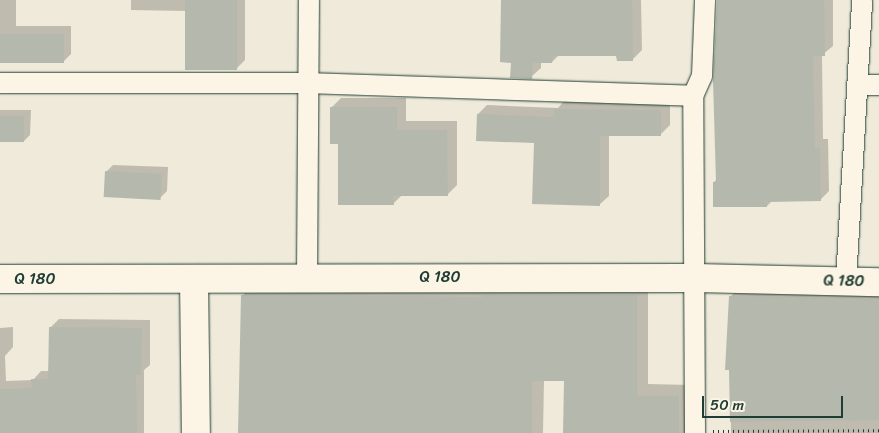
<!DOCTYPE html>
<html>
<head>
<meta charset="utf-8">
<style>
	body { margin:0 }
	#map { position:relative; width:879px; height:433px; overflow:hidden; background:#efeada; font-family:Sriracha,sans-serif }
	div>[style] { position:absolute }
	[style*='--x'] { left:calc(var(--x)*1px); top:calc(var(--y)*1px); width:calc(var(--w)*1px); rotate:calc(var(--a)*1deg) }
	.shadow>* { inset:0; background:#0003 }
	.building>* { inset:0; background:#b5b9ad; transform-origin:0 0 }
	.path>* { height:3px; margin-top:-1.5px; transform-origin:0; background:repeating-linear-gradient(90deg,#1f3d34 0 1px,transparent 0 5px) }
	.roads { filter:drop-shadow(0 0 1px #1f3d34) drop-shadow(0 0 1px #1f3d34) }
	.street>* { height:20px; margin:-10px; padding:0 10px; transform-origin:10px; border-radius:10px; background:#fcf5e5 }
	.secondary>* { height:28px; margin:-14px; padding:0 14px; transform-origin:14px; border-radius:14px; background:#fcf5e5 }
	span { translate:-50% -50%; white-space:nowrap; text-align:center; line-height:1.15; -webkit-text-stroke:4px #fcf5e5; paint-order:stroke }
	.street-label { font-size:16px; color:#1f3d34 }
	.scale { position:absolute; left:702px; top:396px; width:141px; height:22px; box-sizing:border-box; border:2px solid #1f3d34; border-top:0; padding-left:6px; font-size:15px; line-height:18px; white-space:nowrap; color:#1f3d34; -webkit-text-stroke:4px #fcf5e5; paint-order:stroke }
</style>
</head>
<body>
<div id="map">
	<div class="shadow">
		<i style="clip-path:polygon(0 0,16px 0,16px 26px,71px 26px,71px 54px,63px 62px,0 63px)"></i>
		<i style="clip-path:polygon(131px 0,245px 0,245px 60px,236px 69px,186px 11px,131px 10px)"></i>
		<i style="clip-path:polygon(503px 0,641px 0,642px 50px,632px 60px,618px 55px,559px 55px,552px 62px,541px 62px,541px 68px,531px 77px,513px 61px)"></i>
		<i style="clip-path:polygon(718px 0,833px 0,833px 46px,822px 55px,823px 139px,828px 139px,829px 191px,820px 200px,772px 201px,767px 206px,714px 182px,717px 179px)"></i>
		<i style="clip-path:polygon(341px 98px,406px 98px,406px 121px,457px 121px,457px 185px,447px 195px,402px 195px,393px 204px,339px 143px,331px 108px)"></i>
		<i style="clip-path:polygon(565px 100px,670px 101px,670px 125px,661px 134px,609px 135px,609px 196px,599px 205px,535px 142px,478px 114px,487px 105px,558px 108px)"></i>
		<i style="clip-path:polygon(0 110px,31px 110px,30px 135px,24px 141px,0 141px)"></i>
		<i style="clip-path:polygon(113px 165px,168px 167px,167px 191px,160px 198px,106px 172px)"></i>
		<i style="clip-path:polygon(254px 284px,648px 284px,648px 384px,691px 385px,690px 433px,564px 433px,565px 380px,544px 380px,543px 433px,239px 433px,242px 296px)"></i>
		<i style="clip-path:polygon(742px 285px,879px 287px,879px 433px,731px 433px,730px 297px)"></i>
		<i style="clip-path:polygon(59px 319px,150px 320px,150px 365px,144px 370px,144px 433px,0 433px,0 328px,13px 327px,13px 347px,5px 356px,6px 381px,33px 380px,41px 371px,50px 371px,50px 328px)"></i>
	</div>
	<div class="building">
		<i style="left:185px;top:0;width:52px;height:70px"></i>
		<i style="clip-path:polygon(501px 0,632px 0,633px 61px,617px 61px,616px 56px,553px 56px,552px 63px,533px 63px,532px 79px,510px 78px,511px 63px,500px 62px)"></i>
		<i style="clip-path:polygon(717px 0,824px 0,825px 56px,813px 56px,815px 148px,820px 148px,821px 201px,767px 202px,767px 207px,713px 207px,713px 182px,716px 182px,713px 81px)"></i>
		<i style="left:0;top:34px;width:64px;height:29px"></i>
		<i style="clip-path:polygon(330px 107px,397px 107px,397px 130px,447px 130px,448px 196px,393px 196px,394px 205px,338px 205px,338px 144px,330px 144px)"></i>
		<i style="clip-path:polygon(554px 109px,661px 110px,661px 136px,600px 136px,600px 206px,532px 204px,534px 143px,476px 141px,477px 114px,554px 117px)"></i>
		<i style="left:0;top:116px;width:24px;height:26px"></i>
		<i style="left:105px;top:171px;width:57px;height:26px;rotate:3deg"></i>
		<i style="clip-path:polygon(241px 295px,482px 297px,482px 295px,637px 295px,637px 396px,679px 396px,679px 433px,563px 433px,564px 381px,532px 381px,532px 433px,238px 433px)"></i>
		<i style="clip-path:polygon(729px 296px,879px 299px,879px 420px,730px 422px,729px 370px,725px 370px)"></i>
		<i style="clip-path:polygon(49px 327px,142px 328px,141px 375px,136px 375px,137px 433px,0 433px,0 389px,32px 388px,31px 379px,48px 379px)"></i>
	</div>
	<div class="path">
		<i style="--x:713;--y:431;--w:166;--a:-0.3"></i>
	</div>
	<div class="roads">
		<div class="street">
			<i style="--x:0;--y:83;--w:306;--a:0"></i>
			<i style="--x:306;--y:83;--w:387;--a:1.9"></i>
			<i style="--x:858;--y:85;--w:21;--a:0"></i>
			<i style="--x:307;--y:277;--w:277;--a:-89.6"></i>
			<i style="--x:846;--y:281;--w:281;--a:-86.7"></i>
			<i style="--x:695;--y:433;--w:337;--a:-90.3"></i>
			<i style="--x:693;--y:96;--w:22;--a:-66"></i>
			<i style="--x:702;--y:76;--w:76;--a:-87.7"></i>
		</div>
		<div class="secondary">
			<i style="--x:0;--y:279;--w:696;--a:-0.08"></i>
			<i style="--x:696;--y:278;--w:183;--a:1.3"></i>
			<i style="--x:194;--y:279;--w:154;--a:89.3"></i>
		</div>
	</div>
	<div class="street-label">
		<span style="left:440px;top:277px">Q 180</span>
		<span style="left:35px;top:279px">Q 180</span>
		<span style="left:844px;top:281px;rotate:1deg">Q 180</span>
	</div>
	<div class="scale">50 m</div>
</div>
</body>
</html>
